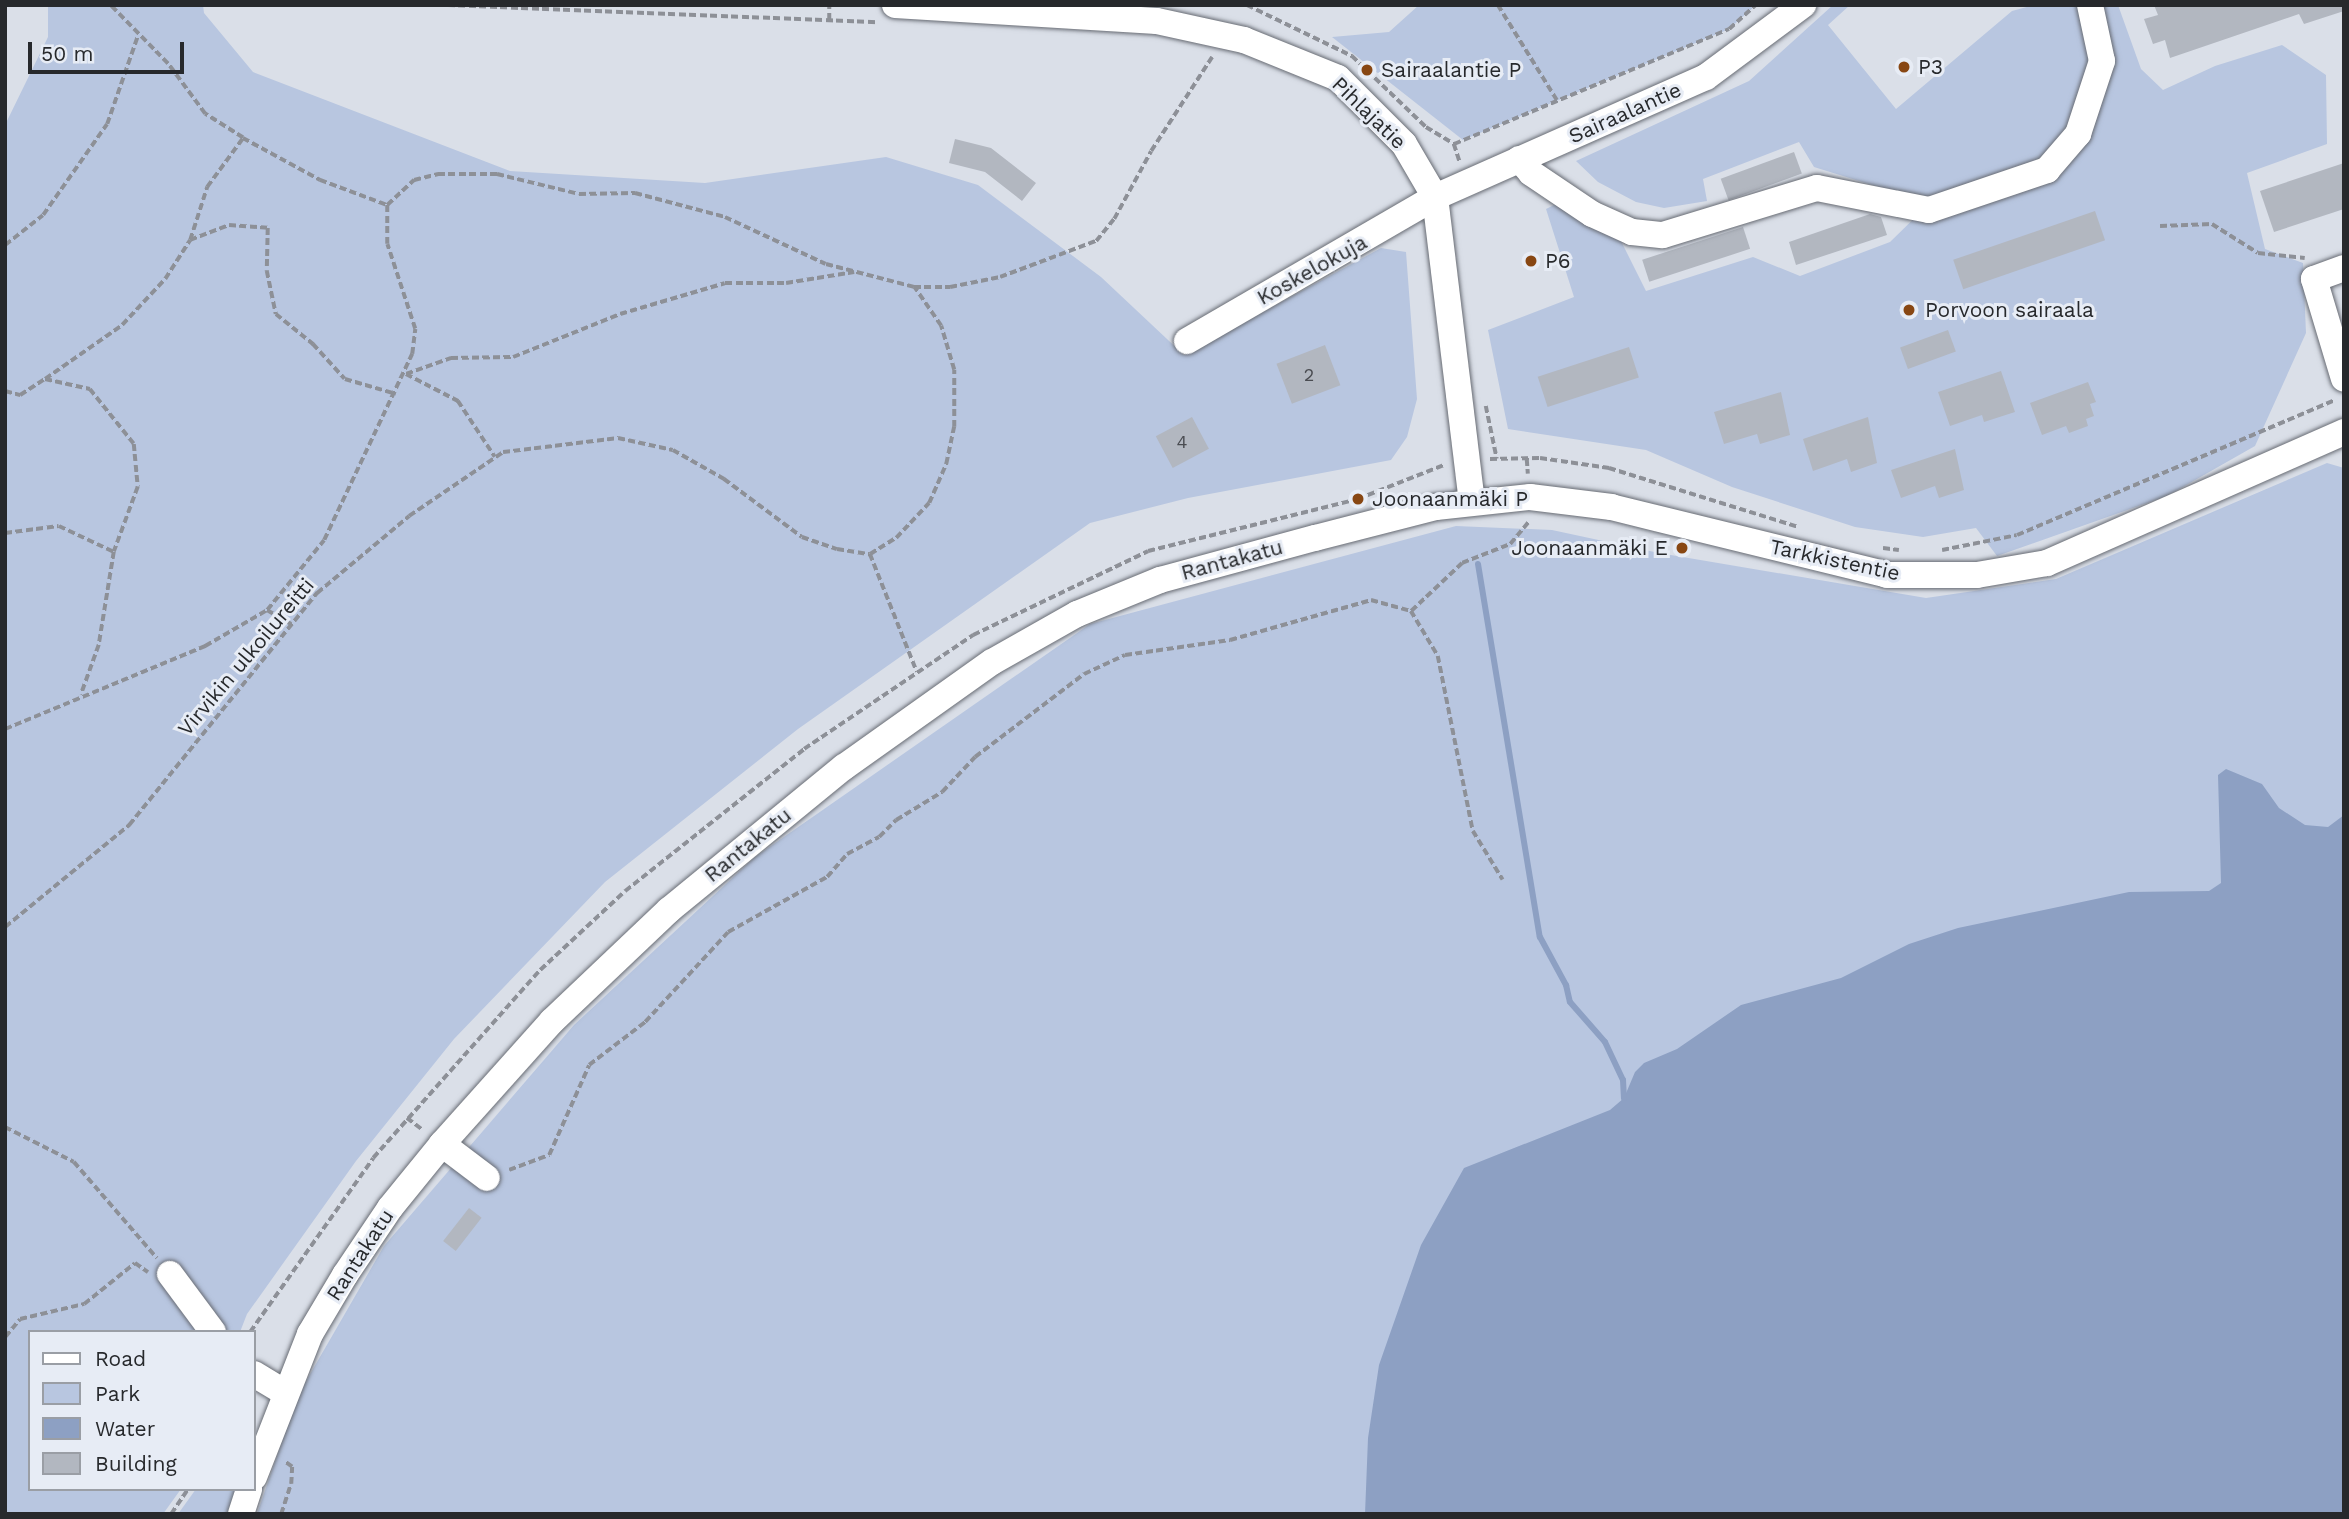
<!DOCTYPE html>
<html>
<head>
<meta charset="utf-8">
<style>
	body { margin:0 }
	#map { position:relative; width:2349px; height:1519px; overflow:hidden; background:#dadfe8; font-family:"Work Sans",sans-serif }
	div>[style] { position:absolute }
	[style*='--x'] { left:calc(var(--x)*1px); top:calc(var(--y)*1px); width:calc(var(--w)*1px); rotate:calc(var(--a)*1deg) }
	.green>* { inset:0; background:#b8c6e0 }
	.water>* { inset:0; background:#8da0c3 }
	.stream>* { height:6px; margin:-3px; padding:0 3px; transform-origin:3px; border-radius:3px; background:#8da0c3 }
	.building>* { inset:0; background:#b2b7c0; transform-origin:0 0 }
	.path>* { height:3.5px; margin-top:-1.75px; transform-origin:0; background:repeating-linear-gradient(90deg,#8d9097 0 7px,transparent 0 10.5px) }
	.roads { filter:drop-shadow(0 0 2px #676b73) drop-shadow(0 0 2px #676b73) }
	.minor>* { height:26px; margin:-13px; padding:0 13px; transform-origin:13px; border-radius:13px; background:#fff }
	.dots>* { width:19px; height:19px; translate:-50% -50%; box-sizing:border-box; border:4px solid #e7ecf5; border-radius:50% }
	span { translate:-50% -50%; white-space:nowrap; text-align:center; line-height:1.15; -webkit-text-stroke:6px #e7ecf5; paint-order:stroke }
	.number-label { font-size:18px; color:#4a4c51 }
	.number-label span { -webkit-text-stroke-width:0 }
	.poi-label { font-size:21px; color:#27292c }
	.left { translate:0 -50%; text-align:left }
	.right { translate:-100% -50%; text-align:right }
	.street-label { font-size:21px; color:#27292c }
	.frame { position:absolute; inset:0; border:7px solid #27292c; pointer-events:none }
	.legend { position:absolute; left:28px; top:1330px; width:228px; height:161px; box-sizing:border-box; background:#e7ecf5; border:2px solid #9a9ea5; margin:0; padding:9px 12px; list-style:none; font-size:21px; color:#27292c }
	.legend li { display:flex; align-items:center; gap:14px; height:35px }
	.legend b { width:35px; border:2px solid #9a9ea5 }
	.scale { position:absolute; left:28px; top:42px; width:156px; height:32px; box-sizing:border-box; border:4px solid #27292c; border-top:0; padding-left:9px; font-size:21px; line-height:24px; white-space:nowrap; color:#27292c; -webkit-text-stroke:5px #e7ecf5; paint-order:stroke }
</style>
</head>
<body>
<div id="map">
	<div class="green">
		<i style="clip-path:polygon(48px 5px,203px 5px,204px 13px,253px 72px,510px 171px,705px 183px,886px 157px,978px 185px,1101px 277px,1184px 355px,1381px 248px,1406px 252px,1417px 399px,1407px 437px,1391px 460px,1188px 498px,1090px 523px,798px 729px,605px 882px,454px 1039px,356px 1161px,247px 1314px,240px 1332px,30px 1332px,30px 1489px,181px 1489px,163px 1514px,5px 1514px,5px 125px,48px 37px)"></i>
		<i style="clip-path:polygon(1419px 5px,1756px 5px,1729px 29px,1463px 140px,1332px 37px,1389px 32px)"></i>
		<i style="clip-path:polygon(1833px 5px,1850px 5px,1828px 25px,1896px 109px,2012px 11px,2034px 5px,2118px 5px,2141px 69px,2163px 90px,2215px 66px,2282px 45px,2326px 75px,2327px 144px,2247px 173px,2265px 249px,2303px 263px,2306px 333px,2255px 446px,2167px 496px,1997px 556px,1976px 528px,1923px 537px,1855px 527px,1732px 487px,1646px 450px,1508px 429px,1488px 330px,1574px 297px,1546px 209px,1556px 204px,1613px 225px,1646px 291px,1753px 257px,1800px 276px,1890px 242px,1930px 203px,1814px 167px,1799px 142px,1703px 179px,1707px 201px,1664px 208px,1636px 202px,1598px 182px,1576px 161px,1749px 81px)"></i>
		<i style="clip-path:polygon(2327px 463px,2344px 468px,2344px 1514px,257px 1514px,298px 1395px,384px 1246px,574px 1025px,755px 857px,1090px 624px,1456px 526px,1552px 530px,1659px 553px,1926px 598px,2056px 579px)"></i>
		<i style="clip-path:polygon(196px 1489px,235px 1489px,227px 1514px,178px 1514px)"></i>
	</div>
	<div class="water">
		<i style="clip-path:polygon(2226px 769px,2262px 784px,2279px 808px,2305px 825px,2328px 827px,2344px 815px,2344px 1514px,1365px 1514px,1368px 1438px,1379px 1365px,1421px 1245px,1464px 1168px,1610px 1110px,1624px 1098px,1635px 1072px,1644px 1063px,1677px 1049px,1741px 1005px,1841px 978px,1909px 944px,1958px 928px,2129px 892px,2209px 891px,2221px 883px,2218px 775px)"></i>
	</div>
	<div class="stream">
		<i style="--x:1478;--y:564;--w:378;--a:80.6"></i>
		<i style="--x:1540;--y:937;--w:55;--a:61.6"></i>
		<i style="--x:1566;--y:985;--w:17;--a:77"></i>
		<i style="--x:1570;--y:1002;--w:53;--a:48.8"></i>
		<i style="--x:1605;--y:1042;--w:42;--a:64.7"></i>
		<i style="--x:1623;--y:1080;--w:18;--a:87"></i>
	</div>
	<div class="building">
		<i style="clip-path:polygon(2154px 5px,2344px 5px,2344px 11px,2304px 24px,2299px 14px,2170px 58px,2165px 40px,2153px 44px,2144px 19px,2158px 15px)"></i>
		<i style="clip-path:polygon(955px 139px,991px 148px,1036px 183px,1022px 201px,985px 172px,949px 163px)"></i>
		<i style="left:1794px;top:152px;width:23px;height:78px;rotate:70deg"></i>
		<i style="clip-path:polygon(2344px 163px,2344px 209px,2274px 232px,2260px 191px)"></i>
		<i style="left:2095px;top:211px;width:31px;height:150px;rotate:71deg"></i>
		<i style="clip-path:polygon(1870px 214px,1881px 217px,1887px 235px,1796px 265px,1789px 242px)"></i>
		<i style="left:1743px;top:227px;width:23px;height:106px;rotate:72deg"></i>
		<i style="left:1948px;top:330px;width:23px;height:51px;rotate:70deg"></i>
		<i style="left:1325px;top:345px;width:43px;height:52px;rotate:69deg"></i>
		<i style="left:1629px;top:347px;width:32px;height:96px;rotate:72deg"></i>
		<i style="clip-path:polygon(2001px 371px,2015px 412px,1984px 422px,1982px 415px,1950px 426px,1938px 392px)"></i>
		<i style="clip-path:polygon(2088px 382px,2096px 402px,2090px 404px,2094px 416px,2086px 419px,2088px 426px,2069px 433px,2066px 426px,2042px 435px,2030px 403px)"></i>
		<i style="clip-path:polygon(1781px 392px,1790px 435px,1760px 444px,1757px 434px,1724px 444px,1714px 412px)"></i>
		<i style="left:1192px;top:417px;width:36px;height:41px;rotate:62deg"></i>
		<i style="clip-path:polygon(1868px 417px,1877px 463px,1851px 472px,1847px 459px,1813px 471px,1803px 439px)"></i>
		<i style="clip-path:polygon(1955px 449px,1964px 490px,1939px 498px,1935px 486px,1901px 498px,1891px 470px)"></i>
		<i style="left:469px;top:1208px;width:16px;height:42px;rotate:38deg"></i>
	</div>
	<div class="path">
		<i style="--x:448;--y:5;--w:430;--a:2.3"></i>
		<i style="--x:1247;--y:5;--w:117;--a:25.9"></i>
		<i style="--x:1352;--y:56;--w:103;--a:43.8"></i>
		<i style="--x:1426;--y:127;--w:33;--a:31"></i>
		<i style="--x:1454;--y:144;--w:298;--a:-22.7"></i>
		<i style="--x:1729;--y:29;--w:36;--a:-42"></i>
		<i style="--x:1498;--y:5;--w:112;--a:58.2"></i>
		<i style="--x:829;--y:20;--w:15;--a:-90"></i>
		<i style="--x:243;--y:138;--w:88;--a:28.6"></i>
		<i style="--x:320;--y:180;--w:72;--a:20.5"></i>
		<i style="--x:1454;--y:144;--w:19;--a:72"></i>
		<i style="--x:2160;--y:226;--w:52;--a:-2.2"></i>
		<i style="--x:2212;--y:224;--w:54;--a:32.2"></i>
		<i style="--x:2258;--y:253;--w:47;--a:6.1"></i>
		<i style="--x:190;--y:240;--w:42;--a:-21"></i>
		<i style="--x:229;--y:225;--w:39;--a:4"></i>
		<i style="--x:268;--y:228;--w:43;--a:91.3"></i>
		<i style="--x:267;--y:271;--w:44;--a:78.2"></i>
		<i style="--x:276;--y:314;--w:48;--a:39"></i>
		<i style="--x:313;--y:344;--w:47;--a:47.6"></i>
		<i style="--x:345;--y:379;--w:53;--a:16.4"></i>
		<i style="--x:5;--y:245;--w:48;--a:-38.3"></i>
		<i style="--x:43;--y:215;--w:111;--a:-54.9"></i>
		<i style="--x:107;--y:124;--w:94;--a:-70.8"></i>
		<i style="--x:406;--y:374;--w:48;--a:-19.6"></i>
		<i style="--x:451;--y:358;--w:62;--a:-0.9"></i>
		<i style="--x:513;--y:357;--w:115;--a:-21.9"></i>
		<i style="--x:620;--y:314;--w:109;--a:-16.4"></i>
		<i style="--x:725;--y:283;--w:61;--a:0"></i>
		<i style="--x:786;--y:283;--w:69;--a:-9.2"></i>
		<i style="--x:406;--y:374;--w:59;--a:27.4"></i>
		<i style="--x:458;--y:401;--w:67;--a:56.5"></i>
		<i style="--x:45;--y:379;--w:94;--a:-35"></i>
		<i style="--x:122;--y:325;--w:63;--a:-46.9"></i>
		<i style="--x:165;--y:279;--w:46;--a:-57.3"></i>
		<i style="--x:190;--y:240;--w:56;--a:-72.2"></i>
		<i style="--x:207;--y:187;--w:61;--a:-53.7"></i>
		<i style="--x:243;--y:138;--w:45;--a:-147.7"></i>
		<i style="--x:205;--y:114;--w:62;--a:-126.5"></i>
		<i style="--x:168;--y:64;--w:83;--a:-134.5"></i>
		<i style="--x:5;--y:391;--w:16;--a:15"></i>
		<i style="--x:20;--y:395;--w:30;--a:-33"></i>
		<i style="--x:45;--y:379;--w:46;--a:12.5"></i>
		<i style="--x:90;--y:389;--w:70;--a:51.3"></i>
		<i style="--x:134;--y:444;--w:43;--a:84.7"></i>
		<i style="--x:138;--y:487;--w:69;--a:110.3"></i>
		<i style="--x:114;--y:552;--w:94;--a:99.2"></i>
		<i style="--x:99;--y:645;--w:53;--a:109.8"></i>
		<i style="--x:1486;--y:406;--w:54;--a:78.3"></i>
		<i style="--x:1490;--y:459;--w:50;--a:-1.1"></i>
		<i style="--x:1540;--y:458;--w:70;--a:8.2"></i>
		<i style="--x:1609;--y:468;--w:198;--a:17.3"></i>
		<i style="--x:1527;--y:459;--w:15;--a:86"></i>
		<i style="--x:5;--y:533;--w:54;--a:-7.4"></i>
		<i style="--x:59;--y:526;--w:61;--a:25.3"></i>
		<i style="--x:1883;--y:548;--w:16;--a:7"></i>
		<i style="--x:1942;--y:550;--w:76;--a:-11.3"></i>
		<i style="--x:2017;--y:535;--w:345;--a:-23"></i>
		<i style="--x:870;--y:554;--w:127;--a:68.3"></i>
		<i style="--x:267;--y:610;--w:28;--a:30"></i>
		<i style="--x:1411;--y:611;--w:70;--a:-43.3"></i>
		<i style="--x:1462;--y:563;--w:52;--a:-21.6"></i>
		<i style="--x:1510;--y:544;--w:31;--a:-50"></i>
		<i style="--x:5;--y:729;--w:217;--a:-22.5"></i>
		<i style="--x:205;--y:646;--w:72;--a:-30.1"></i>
		<i style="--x:267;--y:610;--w:90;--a:-50.8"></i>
		<i style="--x:324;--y:540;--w:206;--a:-64.7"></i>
		<i style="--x:412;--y:354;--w:25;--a:-83"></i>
		<i style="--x:415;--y:329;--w:89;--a:-108.2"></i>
		<i style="--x:387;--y:244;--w:39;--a:-90"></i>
		<i style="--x:387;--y:205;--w:37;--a:-43"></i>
		<i style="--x:414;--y:180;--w:25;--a:-14"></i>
		<i style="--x:438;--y:174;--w:59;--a:0"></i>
		<i style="--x:497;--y:174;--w:84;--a:13.7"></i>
		<i style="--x:579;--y:194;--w:56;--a:-1"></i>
		<i style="--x:635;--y:193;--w:93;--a:14.9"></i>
		<i style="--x:725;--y:217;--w:111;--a:25"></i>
		<i style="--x:826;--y:264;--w:91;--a:14.6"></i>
		<i style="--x:914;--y:287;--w:36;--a:0"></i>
		<i style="--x:950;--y:287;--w:51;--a:-11.3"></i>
		<i style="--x:1000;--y:277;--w:103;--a:-20.6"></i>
		<i style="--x:1096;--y:241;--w:28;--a:-51"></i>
		<i style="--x:1114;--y:219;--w:77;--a:-61.4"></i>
		<i style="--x:1151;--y:151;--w:112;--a:-57"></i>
		<i style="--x:5;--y:927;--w:161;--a:-39.4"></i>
		<i style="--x:129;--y:825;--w:299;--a:-51"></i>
		<i style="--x:317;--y:593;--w:120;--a:-39.9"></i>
		<i style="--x:409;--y:516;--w:114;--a:-34.2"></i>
		<i style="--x:503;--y:452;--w:116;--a:-6.9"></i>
		<i style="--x:618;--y:438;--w:56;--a:12.3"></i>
		<i style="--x:673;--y:450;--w:59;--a:29.6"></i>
		<i style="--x:724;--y:479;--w:97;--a:36.6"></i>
		<i style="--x:802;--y:537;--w:37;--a:19"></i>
		<i style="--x:837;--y:549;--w:33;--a:9"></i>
		<i style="--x:870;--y:554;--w:31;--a:-32"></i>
		<i style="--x:896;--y:538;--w:48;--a:-46.7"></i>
		<i style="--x:929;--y:503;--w:43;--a:-66.4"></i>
		<i style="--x:946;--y:464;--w:38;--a:-78"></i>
		<i style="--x:954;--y:427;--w:57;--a:-90"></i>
		<i style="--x:954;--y:370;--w:46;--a:-106.5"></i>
		<i style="--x:941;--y:326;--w:47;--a:-124.7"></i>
		<i style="--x:407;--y:1118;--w:20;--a:37"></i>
		<i style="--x:5;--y:1127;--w:77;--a:26.9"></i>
		<i style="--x:74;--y:1162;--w:127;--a:49.2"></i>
		<i style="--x:509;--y:1170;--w:43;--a:-20.6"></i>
		<i style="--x:549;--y:1155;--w:98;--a:-66"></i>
		<i style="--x:589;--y:1065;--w:71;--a:-37.5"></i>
		<i style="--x:645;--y:1022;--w:122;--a:-47.3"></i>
		<i style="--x:728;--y:932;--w:113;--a:-29.1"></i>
		<i style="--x:827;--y:877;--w:30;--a:-49"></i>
		<i style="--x:847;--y:854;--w:36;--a:-28"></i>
		<i style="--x:879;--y:837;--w:24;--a:-45"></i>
		<i style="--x:896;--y:820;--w:54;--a:-31.3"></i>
		<i style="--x:942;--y:792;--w:48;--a:-46.7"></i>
		<i style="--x:975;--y:757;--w:137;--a:-37.3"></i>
		<i style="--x:1084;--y:674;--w:45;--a:-24.9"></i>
		<i style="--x:1125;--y:655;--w:106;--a:-8.1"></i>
		<i style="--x:1230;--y:640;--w:147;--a:-15.8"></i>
		<i style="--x:1371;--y:600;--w:41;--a:15.4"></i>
		<i style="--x:1411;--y:611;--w:52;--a:59"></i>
		<i style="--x:1438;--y:656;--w:178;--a:78.7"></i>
		<i style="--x:1473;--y:831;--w:57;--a:58.5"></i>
		<i style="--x:250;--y:1332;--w:213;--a:-54.7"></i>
		<i style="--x:373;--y:1158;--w:251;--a:-48.4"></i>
		<i style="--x:540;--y:970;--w:116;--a:-42.9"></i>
		<i style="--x:625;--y:891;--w:228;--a:-38.4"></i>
		<i style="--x:804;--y:749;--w:204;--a:-34"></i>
		<i style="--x:973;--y:635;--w:194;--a:-25.6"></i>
		<i style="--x:1148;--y:551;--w:216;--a:-13.9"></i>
		<i style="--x:1358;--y:499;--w:92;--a:-21.6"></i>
		<i style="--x:5;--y:1337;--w:23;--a:-50"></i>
		<i style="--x:20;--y:1319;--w:66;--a:-13.2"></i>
		<i style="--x:84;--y:1304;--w:65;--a:-38.8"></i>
		<i style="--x:135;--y:1263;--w:16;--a:35"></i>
		<i style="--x:171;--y:1514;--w:30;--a:-56"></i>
		<i style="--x:281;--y:1514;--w:32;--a:-72"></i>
		<i style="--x:291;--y:1484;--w:17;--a:-87"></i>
		<i style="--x:292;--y:1467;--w:9;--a:-144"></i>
	</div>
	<div class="roads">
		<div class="minor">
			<i style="--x:895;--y:5;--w:262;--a:3.5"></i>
			<i style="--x:1157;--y:21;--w:89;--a:12.3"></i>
			<i style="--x:1244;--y:40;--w:101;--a:22"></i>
			<i style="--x:1338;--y:78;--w:93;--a:45"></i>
			<i style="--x:1404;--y:144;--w:61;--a:59.7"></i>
			<i style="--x:1435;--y:197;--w:306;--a:83.1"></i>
			<i style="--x:1519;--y:159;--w:18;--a:49"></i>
			<i style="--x:1531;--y:173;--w:73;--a:33.9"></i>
			<i style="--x:1592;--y:214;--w:44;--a:24.2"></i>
			<i style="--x:1632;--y:232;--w:31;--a:6"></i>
			<i style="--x:1663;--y:235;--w:161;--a:-17"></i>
			<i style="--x:1817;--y:188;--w:114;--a:11.1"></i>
			<i style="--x:1929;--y:210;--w:125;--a:-18.7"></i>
			<i style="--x:2047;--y:170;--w:48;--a:-49.3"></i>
			<i style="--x:2078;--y:134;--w:77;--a:-71.8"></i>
			<i style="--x:2102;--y:61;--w:57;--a:-102.1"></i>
			<i style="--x:2344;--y:268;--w:32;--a:160"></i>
			<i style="--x:2314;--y:279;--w:104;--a:73.3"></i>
			<i style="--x:1187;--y:341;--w:287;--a:-30.1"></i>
			<i style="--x:1435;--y:197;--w:296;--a:-23.9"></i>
			<i style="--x:1706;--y:77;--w:121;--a:-36.6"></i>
			<i style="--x:442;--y:1144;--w:56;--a:37.1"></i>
			<i style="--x:170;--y:1274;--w:72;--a:53.4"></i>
			<i style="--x:254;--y:1374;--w:37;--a:31"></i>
			<i style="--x:254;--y:1477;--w:154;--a:-68.6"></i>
			<i style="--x:310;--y:1334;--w:69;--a:-59.3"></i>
			<i style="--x:345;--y:1275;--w:81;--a:-56.1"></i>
			<i style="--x:390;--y:1208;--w:82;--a:-50.9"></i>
			<i style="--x:442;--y:1144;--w:165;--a:-48.2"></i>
			<i style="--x:552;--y:1021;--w:161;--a:-43.5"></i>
			<i style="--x:669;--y:910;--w:226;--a:-39.3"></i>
			<i style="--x:844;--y:767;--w:181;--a:-35.4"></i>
			<i style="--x:992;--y:662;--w:98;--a:-29.5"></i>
			<i style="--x:1077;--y:614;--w:90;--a:-22.3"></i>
			<i style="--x:1160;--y:580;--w:161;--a:-15.2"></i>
			<i style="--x:1315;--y:538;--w:125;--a:-14.4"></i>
			<i style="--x:1436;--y:507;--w:95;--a:-6.1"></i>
			<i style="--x:1530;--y:497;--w:82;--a:7"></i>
			<i style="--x:1611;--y:507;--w:284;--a:13.8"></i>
			<i style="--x:1887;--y:575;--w:90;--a:0"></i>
			<i style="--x:1977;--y:575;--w:71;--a:-9.7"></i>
			<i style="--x:2047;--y:563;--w:325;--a:-23.8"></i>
			<i style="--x:241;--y:1514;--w:26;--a:-72"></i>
		</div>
	</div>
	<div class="dots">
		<i style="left:1904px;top:67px;background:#884713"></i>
		<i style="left:1367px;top:70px;background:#884713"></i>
		<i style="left:1531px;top:261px;background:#884713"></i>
		<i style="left:1909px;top:310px;background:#884713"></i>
		<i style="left:1358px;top:499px;background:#884713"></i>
		<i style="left:1682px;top:548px;background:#884713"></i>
	</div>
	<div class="number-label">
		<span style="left:1309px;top:375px">2</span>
		<span style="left:1182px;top:442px">4</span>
	</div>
	<div class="poi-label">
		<span class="left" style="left:1918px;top:67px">P3</span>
		<span class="left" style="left:1381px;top:70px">Sairaalantie P</span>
		<span class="left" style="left:1545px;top:261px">P6</span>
		<span class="left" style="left:1925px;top:310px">Porvoon sairaala</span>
		<span class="left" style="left:1372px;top:499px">Joonaanmäki P</span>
		<span class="right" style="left:1668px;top:548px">Joonaanmäki E</span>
	</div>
	<div class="street-label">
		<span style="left:1369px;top:113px;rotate:44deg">Pihlajatie</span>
		<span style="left:1625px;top:113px;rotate:-24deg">Sairaalantie</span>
		<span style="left:1312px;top:270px;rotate:-29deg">Koskelokuja</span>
		<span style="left:1232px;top:560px;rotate:-15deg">Rantakatu</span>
		<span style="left:1835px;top:560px;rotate:12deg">Tarkkistentie</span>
		<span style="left:246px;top:657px;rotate:-50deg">Virvikin ulkoilureitti</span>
		<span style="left:748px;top:845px;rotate:-39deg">Rantakatu</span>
		<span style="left:360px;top:1255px;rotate:-57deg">Rantakatu</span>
	</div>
	<div class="frame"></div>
	<ul class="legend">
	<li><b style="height:9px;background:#fff"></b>Road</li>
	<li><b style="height:19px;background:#b8c6e0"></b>Park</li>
	<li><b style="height:19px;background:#8da0c3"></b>Water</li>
	<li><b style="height:19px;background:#b2b7c0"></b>Building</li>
	</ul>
	<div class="scale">50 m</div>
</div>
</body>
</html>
